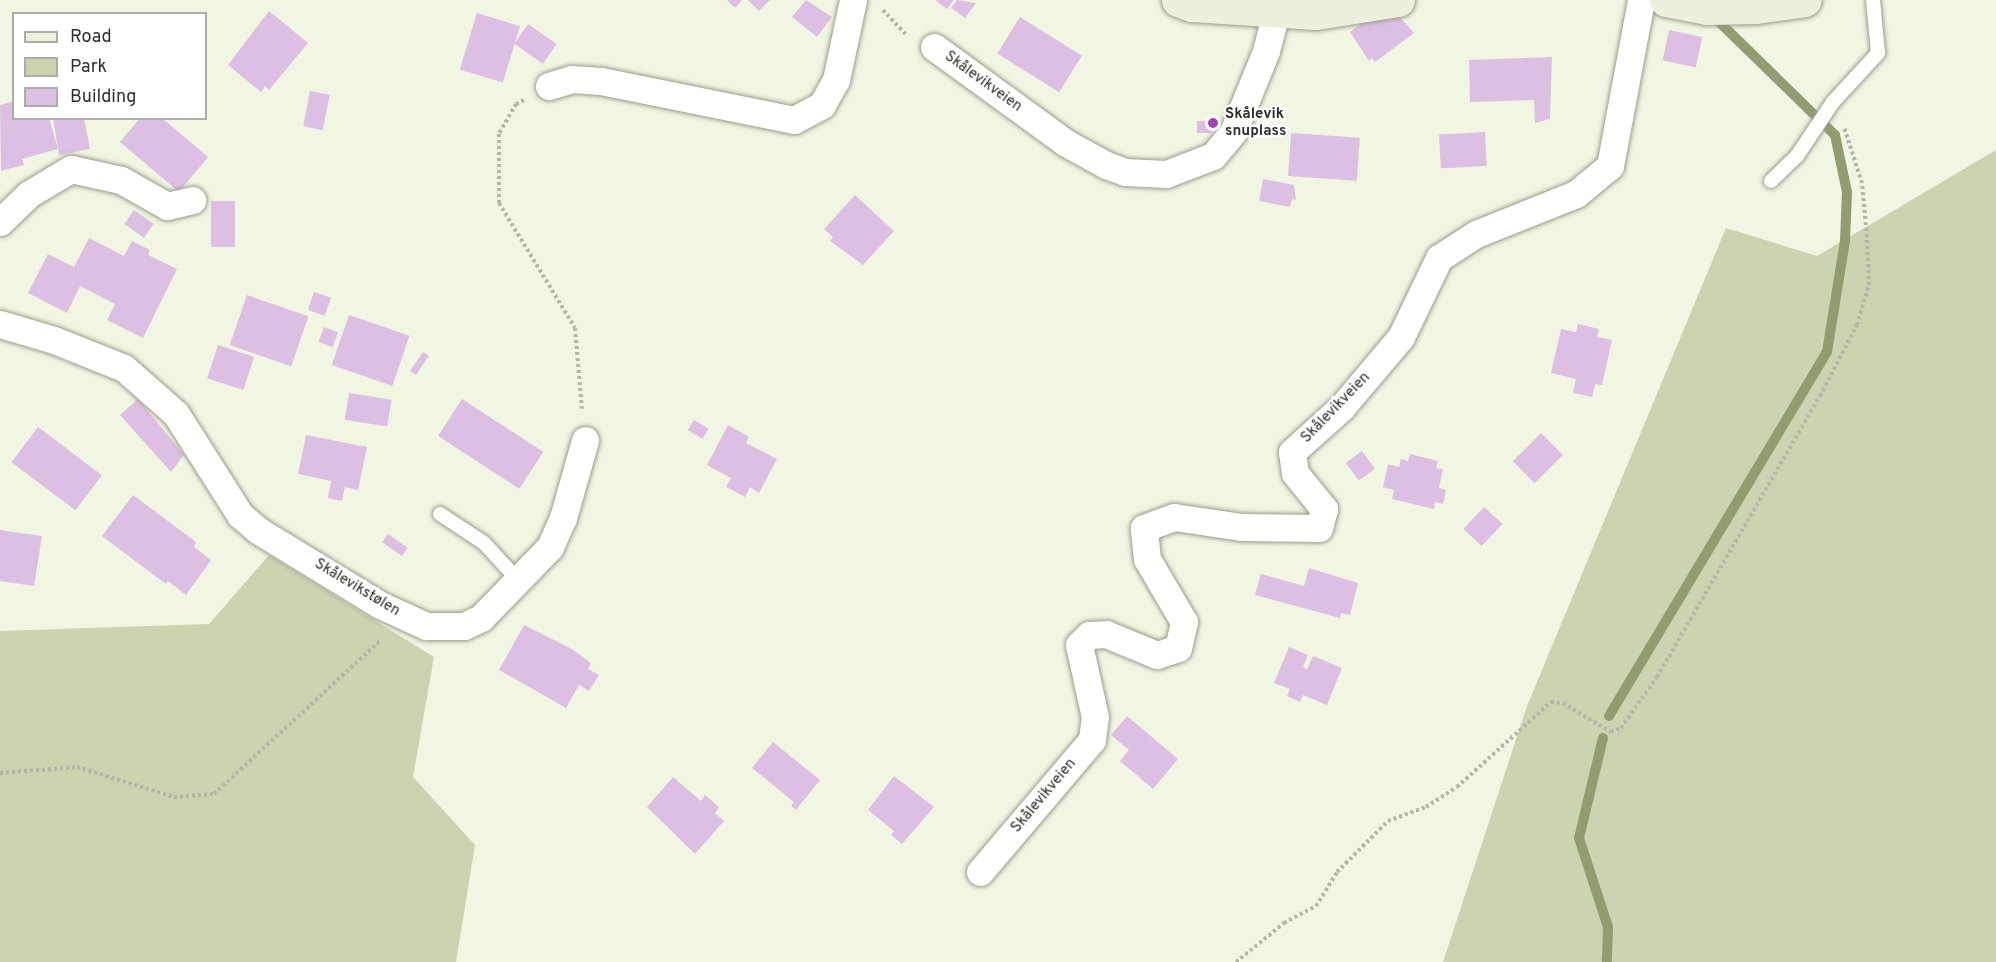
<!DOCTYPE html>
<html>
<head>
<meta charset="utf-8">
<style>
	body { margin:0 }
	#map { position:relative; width:1996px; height:962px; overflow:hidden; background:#f1f6e2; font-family:Overpass,sans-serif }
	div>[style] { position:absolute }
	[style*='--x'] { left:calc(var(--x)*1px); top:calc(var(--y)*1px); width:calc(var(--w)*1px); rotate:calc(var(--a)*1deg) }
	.green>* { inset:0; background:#cbd3b1 }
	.stream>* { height:10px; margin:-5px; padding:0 5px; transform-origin:5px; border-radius:5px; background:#929c71 }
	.building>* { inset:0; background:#debfe4; transform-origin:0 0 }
	.path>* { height:4px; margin-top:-2px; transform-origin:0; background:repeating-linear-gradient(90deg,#b3b7a7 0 3px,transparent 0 6px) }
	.roads { filter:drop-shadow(0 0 2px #999e8c) drop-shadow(0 0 2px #999e8c) }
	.service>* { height:14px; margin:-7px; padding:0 7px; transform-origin:7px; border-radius:7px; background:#fff }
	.minor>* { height:27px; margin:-13.5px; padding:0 13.5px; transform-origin:13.5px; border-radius:13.5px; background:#fff }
	.secondary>* { height:33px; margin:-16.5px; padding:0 16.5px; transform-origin:16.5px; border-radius:16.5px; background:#ecf1db }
	.dots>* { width:16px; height:16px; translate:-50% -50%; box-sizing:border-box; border:3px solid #fff; border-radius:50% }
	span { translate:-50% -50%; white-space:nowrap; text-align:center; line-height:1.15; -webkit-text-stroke:5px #fff; paint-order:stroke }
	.street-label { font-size:15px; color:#2f3029 }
	.poi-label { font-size:15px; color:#2f3029; font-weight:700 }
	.left { translate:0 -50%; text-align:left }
	.legend { position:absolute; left:12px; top:12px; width:195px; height:108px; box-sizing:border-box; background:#fff; border:2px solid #acaca9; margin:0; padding:8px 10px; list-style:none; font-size:18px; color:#2f3029 }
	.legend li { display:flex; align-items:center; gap:12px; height:30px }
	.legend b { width:30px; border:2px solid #acaca9 }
</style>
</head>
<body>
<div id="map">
	<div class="green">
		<i style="clip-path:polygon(1996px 150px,1996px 962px,1443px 962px,1527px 706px,1726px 228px,1817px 256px)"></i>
		<i style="clip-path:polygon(269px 555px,434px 657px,413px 777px,475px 845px,456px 962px,0 962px,0 631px,209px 624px)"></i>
	</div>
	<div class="stream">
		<i style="--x:1609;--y:716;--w:424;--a:-59.1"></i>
		<i style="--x:1827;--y:352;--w:112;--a:-80.8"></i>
		<i style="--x:1845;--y:241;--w:49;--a:-87.7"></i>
		<i style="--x:1847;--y:192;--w:58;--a:-101.9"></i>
		<i style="--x:1835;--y:135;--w:172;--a:-135.7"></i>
		<i style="--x:1603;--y:738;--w:103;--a:103.5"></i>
		<i style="--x:1579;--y:838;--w:94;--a:72"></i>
		<i style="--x:1608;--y:927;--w:35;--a:92"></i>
	</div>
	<div class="building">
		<i style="clip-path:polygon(727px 0,742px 0,735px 8px)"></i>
		<i style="clip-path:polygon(748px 0,770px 0,759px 11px)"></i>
		<i style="clip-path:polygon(806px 0,832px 17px,817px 37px,792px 17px)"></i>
		<i style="clip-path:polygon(935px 0,954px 0,947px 9px)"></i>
		<i style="clip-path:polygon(957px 0,976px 3px,965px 18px,951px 8px)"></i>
		<i style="clip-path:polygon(1393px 9px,1414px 33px,1375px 62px,1372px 58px,1369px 61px,1350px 32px,1378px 10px)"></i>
		<i style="clip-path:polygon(269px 11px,308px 43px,269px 90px,265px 86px,261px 92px,228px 65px)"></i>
		<i style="left:477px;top:13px;width:45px;height:59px;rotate:17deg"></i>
		<i style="left:1020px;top:17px;width:73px;height:43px;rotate:32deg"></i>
		<i style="left:528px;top:24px;width:35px;height:24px;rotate:35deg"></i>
		<i style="left:1669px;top:30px;width:34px;height:31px;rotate:12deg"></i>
		<i style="clip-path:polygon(1552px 57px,1550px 119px,1535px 123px,1534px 100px,1470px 102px,1469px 60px)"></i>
		<i style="left:310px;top:91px;width:20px;height:36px;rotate:11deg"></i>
		<i style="clip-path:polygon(14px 101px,14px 118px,49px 118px,58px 149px,22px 159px,24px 165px,1px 171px,0 105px)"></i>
		<i style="clip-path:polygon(53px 118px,84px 118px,90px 149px,59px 155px)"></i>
		<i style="clip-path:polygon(140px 118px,162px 118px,208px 157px,179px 192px,120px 142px)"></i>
		<i style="left:1212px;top:121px;width:12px;height:15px;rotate:90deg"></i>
		<i style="left:1485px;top:132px;width:34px;height:46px;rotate:87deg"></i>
		<i style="left:1291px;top:133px;width:69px;height:43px;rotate:4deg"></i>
		<i style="clip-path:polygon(1263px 179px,1294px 185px,1296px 200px,1292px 199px,1290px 207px,1259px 201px)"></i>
		<i style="clip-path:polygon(855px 195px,894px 231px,863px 265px,830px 241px,833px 237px,824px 229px)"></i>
		<i style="left:211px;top:201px;width:24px;height:46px"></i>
		<i style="left:134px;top:210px;width:24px;height:17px;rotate:35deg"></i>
		<i style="clip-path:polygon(89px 238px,124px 256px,132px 241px,150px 250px,148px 255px,177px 269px,143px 338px,107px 320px,115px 304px,80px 286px,67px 313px,28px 293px,48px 254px,74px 267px)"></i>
		<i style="left:314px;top:292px;width:18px;height:19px;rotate:19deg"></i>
		<i style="left:247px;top:295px;width:65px;height:53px;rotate:19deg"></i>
		<i style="left:349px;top:315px;width:64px;height:53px;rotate:19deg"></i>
		<i style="clip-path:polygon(1578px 324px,1599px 329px,1597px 337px,1612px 340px,1602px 385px,1595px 384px,1592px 397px,1573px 393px,1576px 379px,1551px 373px,1561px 329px,1576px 332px)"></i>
		<i style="left:324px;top:327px;width:15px;height:16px;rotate:20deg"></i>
		<i style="left:218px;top:345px;width:38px;height:35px;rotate:18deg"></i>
		<i style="left:423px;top:352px;width:7px;height:23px;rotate:34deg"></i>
		<i style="left:349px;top:393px;width:43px;height:27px;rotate:9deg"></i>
		<i style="clip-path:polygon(138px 399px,184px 455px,171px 472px,120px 415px)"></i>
		<i style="left:462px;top:399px;width:97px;height:44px;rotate:33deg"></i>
		<i style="left:694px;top:420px;width:17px;height:12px;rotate:31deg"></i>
		<i style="clip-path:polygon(728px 425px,749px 437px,746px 443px,777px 459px,759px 493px,750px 487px,745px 497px,726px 487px,731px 478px,707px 465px)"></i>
		<i style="left:38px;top:427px;width:80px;height:44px;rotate:37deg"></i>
		<i style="left:1541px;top:433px;width:31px;height:40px;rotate:45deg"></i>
		<i style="clip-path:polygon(306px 435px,367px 447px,358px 490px,345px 487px,342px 501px,328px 498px,331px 481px,298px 474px)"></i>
		<i style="left:1362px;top:451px;width:22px;height:20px;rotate:54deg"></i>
		<i style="clip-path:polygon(1410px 454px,1438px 461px,1436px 468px,1443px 469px,1439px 488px,1446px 490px,1443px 504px,1435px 502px,1434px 509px,1392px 499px,1394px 490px,1383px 487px,1388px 464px,1399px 467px,1401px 459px,1408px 461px)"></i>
		<i style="clip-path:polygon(133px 495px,196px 542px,194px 547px,211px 560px,186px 595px,168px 581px,166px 584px,102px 536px)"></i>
		<i style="left:1484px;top:507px;width:25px;height:30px;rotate:43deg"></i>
		<i style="clip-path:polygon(0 530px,42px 536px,34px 586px,0 581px)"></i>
		<i style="left:388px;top:534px;width:24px;height:10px;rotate:35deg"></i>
		<i style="clip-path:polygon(1309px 568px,1358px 583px,1350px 615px,1341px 613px,1340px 618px,1255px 595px,1261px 574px,1304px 586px)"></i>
		<i style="clip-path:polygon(524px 625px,572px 649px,591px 663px,588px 669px,599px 675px,589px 691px,579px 685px,566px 708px,499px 670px)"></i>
		<i style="clip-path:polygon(1289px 647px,1308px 655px,1303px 667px,1307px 669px,1313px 656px,1342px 668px,1327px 705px,1303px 695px,1300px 702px,1287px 696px,1290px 689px,1274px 683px)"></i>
		<i style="clip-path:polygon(1127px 716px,1178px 759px,1153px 789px,1120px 761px,1129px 750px,1111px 735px)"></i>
		<i style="clip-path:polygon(773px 742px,820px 780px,796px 810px,791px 806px,794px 802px,752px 768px)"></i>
		<i style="clip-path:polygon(894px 776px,934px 807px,902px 844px,891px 835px,894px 831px,868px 810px)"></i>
		<i style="clip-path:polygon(673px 777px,701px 801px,705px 795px,719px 807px,715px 813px,724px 821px,695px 854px,647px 807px)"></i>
	</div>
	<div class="path">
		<i style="--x:883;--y:10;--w:34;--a:47"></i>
		<i style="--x:524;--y:100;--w:9;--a:153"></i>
		<i style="--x:516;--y:104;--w:34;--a:120"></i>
		<i style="--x:499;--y:134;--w:69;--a:90"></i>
		<i style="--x:499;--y:203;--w:146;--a:58.7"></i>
		<i style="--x:575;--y:328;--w:81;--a:85.1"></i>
		<i style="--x:0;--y:773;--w:77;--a:-4.5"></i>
		<i style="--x:77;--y:767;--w:102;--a:17.2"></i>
		<i style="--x:174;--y:797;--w:40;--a:-4.3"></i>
		<i style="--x:214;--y:794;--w:227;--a:-42.7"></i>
		<i style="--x:1236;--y:962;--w:62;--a:-39.1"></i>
		<i style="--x:1284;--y:923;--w:36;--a:-28"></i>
		<i style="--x:1316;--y:906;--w:40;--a:-58"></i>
		<i style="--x:1337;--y:872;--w:72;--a:-45"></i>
		<i style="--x:1388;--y:821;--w:40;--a:-20.2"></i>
		<i style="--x:1426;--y:807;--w:37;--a:-33"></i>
		<i style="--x:1457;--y:787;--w:127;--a:-42.1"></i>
		<i style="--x:1551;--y:702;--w:12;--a:5"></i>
		<i style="--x:1563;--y:703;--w:56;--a:31.1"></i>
		<i style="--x:1611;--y:732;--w:11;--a:-22"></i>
		<i style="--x:1621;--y:728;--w:62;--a:-54.8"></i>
		<i style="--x:1657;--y:677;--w:325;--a:-59.9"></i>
		<i style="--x:1820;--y:396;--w:80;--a:-62.5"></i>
		<i style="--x:1857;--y:325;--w:42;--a:-73.3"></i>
		<i style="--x:1869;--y:285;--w:48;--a:-92.4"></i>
		<i style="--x:1867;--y:237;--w:54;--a:-95.3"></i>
		<i style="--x:1862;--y:183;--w:59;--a:-107.8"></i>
	</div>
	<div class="roads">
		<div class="service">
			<i style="--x:1771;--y:181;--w:36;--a:-44"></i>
			<i style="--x:1797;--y:156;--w:65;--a:-56.3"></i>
			<i style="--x:1833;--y:102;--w:67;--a:-47.4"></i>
			<i style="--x:1878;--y:53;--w:53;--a:-95.4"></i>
			<i style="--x:440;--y:514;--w:53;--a:33.4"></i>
			<i style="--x:484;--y:543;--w:52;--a:47.4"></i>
		</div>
		<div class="minor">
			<i style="--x:934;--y:47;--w:163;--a:36"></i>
			<i style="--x:1066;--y:143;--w:46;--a:28.8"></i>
			<i style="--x:1106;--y:165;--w:20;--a:20"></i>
			<i style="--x:1125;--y:172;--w:41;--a:2.8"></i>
			<i style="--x:1166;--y:174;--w:50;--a:-21"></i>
			<i style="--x:1213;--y:156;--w:31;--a:-50"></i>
			<i style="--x:1233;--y:132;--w:87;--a:-67.8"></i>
			<i style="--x:1266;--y:51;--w:40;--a:-75.6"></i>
			<i style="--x:549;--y:86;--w:24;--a:-17"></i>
			<i style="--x:572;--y:79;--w:29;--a:4"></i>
			<i style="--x:601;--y:81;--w:197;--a:11.4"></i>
			<i style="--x:794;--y:120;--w:32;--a:-28"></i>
			<i style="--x:822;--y:105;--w:29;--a:-61"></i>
			<i style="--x:836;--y:80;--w:82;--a:-78"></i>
			<i style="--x:0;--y:222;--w:40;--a:-44"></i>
			<i style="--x:29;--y:194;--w:49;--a:-30.8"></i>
			<i style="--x:71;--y:169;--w:51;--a:12.4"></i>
			<i style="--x:121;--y:180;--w:53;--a:29.5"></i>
			<i style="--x:167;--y:206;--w:26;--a:-13"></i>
			<i style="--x:0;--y:324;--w:56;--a:16.5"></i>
			<i style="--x:54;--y:340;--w:75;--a:21.8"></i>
			<i style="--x:124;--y:368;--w:69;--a:41.5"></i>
			<i style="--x:176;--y:414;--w:120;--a:57.6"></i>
			<i style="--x:240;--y:515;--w:25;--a:40"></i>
			<i style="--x:259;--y:531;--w:142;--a:31.4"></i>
			<i style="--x:380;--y:605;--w:51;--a:24.5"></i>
			<i style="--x:426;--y:626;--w:38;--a:0"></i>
			<i style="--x:464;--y:626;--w:19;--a:-25"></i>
			<i style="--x:481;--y:618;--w:99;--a:-45.8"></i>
			<i style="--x:550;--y:547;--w:32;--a:-66"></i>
			<i style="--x:563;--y:518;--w:81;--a:-74.2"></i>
			<i style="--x:980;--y:872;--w:173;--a:-49.7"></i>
			<i style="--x:1092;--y:740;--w:23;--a:-83"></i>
			<i style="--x:1095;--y:717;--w:74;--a:-102.5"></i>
			<i style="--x:1079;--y:645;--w:14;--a:-45"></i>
			<i style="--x:1089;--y:635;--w:17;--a:-3"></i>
			<i style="--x:1106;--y:634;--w:55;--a:22.4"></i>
			<i style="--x:1157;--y:655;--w:22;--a:-18"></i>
			<i style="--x:1178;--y:648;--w:27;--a:-77"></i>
			<i style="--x:1184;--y:622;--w:73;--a:-120.4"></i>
			<i style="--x:1147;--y:559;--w:31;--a:-96"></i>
			<i style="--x:1144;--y:528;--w:32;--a:-20"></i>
			<i style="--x:1174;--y:517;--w:69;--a:8.4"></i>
			<i style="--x:1242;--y:527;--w:77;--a:0.7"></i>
			<i style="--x:1319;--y:528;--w:20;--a:-75"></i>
			<i style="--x:1324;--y:509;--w:46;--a:-128.9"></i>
			<i style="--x:1295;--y:473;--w:21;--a:-98"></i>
			<i style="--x:1292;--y:452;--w:66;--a:-41.9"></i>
			<i style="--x:1341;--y:408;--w:93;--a:-49.8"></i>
			<i style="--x:1401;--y:337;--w:88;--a:-64.3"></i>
			<i style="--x:1439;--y:258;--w:44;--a:-33"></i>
			<i style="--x:1476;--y:234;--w:108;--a:-21.8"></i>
			<i style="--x:1576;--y:194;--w:44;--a:-39.5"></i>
			<i style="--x:1610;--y:166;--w:169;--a:-79.4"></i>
		</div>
		<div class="secondary">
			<i style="--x:1178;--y:0;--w:15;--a:20"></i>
			<i style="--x:1192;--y:5;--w:124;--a:3.7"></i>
			<i style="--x:1316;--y:13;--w:83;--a:-9"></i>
			<i style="--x:1666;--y:0;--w:42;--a:11"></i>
			<i style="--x:1707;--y:8;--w:49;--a:-1.2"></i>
			<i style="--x:1756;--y:7;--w:49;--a:-8.1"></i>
		</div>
	</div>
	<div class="dots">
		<i style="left:1213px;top:123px;background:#9f45b0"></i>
	</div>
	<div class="street-label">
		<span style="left:983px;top:82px;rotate:36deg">Skålevikveien</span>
		<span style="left:1336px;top:408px;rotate:-46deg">Skålevikveien</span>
		<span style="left:357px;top:588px;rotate:31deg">Skålevikstølen</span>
		<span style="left:1044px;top:796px;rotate:-50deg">Skålevikveien</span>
	</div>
	<div class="poi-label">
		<span class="left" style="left:1225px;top:123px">Skålevik<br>snuplass</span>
	</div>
	<ul class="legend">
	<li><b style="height:8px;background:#ecf1db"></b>Road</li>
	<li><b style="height:16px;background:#cbd3b1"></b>Park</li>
	<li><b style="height:16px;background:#debfe4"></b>Building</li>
	</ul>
</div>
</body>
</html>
